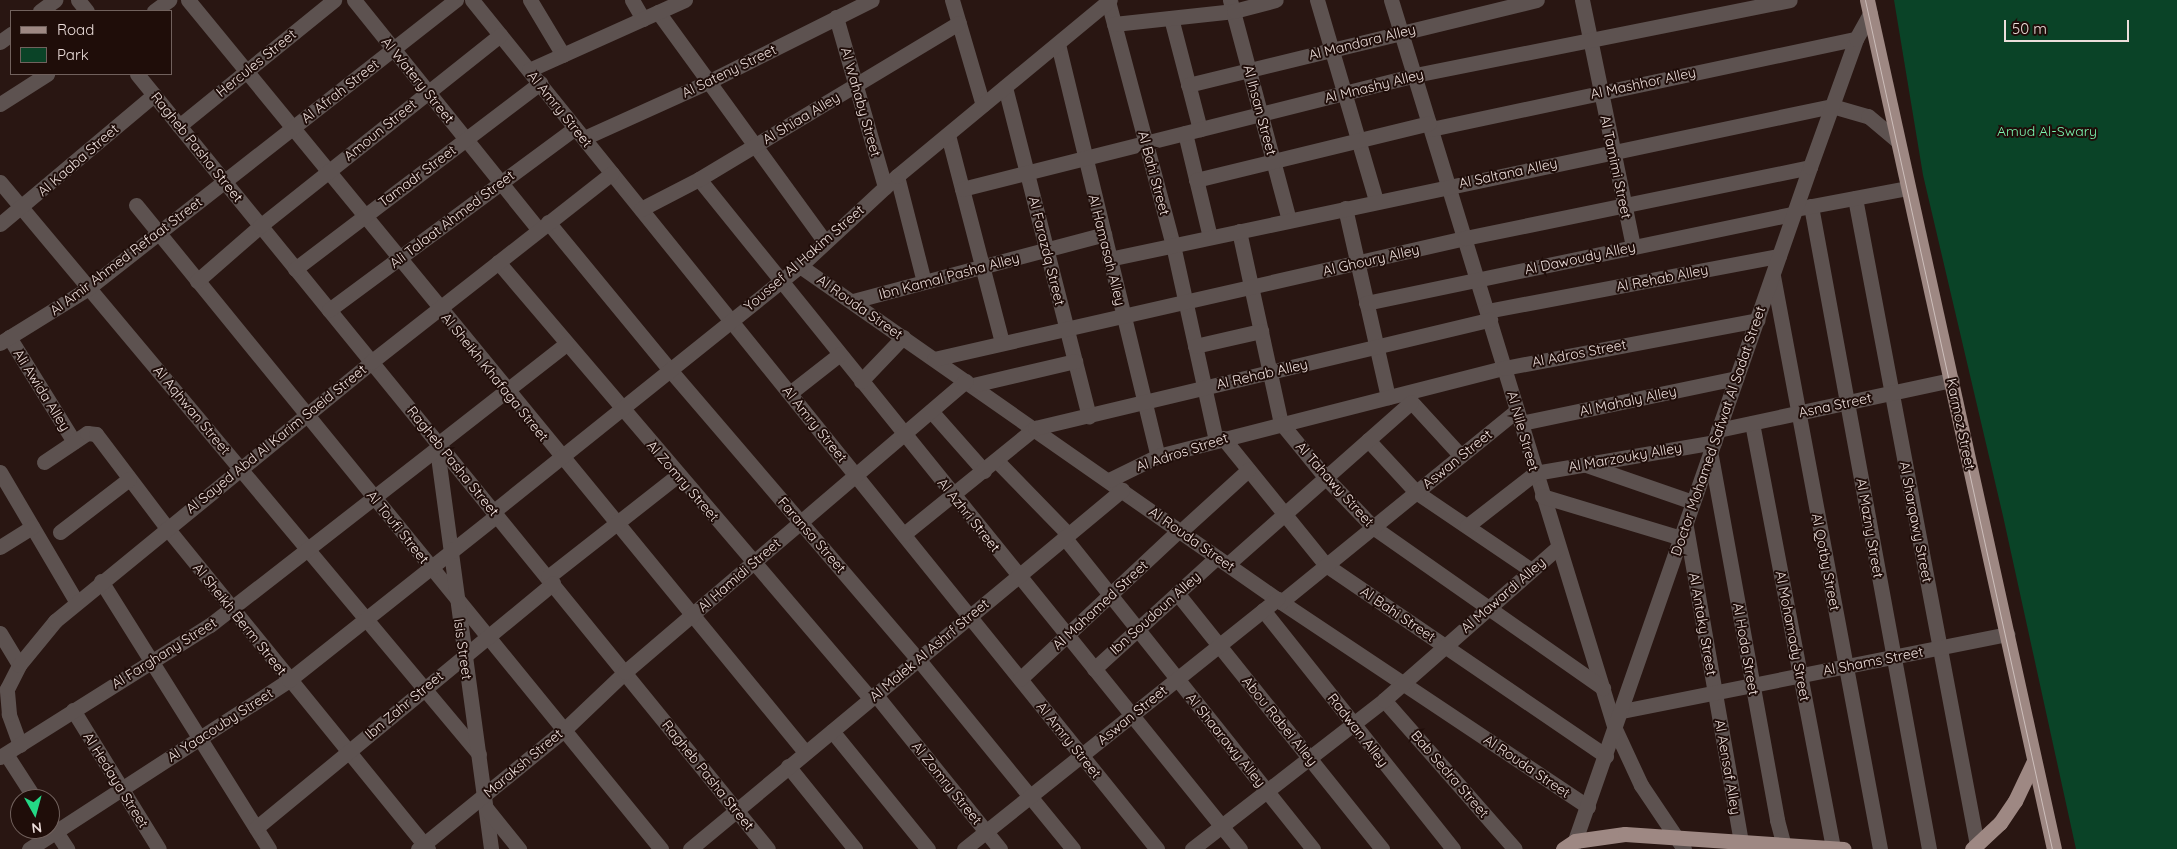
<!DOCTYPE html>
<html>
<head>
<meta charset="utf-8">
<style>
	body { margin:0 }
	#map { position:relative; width:2177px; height:849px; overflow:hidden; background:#291612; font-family:Quicksand,sans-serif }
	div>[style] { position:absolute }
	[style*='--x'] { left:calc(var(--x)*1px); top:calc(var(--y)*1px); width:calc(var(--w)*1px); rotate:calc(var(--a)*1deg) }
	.green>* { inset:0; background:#0a4327 }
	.minor>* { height:15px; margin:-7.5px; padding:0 7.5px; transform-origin:7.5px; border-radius:7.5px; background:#5d5250 }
	.major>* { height:15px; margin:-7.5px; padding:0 7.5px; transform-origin:7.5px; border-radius:7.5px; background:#9e8883 }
	.tram>* { height:1px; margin:-0.5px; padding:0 0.5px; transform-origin:0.5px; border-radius:0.5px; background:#cdbebb }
	span { translate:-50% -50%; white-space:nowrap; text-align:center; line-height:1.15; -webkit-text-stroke:4px #1f0d09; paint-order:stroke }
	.street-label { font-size:14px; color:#ecdedb }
	.park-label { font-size:14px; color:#7bf6b0 }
	.legend { position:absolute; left:10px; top:10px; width:162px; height:65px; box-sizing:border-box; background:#1f0d09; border:1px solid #71615d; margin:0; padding:6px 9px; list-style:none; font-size:15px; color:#ecdedb }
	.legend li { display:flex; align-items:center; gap:10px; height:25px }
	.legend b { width:25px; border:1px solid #71615d }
	.north { position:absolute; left:10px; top:789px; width:50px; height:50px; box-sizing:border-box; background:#1f0d09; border:1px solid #71615d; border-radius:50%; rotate:173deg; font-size:14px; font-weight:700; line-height:20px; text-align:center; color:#ecdedb }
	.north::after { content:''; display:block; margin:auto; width:18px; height:22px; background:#24d886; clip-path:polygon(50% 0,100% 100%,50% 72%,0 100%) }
	.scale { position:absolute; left:2004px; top:20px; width:125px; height:22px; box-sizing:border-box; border:2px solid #ecdedb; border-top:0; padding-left:6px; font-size:15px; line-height:18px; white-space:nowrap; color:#ecdedb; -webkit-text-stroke:4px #1f0d09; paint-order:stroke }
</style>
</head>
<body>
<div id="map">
	<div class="green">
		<i style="clip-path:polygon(1894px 0,2177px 0,2177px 849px,2076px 849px,2003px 516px,1923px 175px)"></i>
	</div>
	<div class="minor">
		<i style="--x:78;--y:0;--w:14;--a:51"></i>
		<i style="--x:188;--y:0;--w:973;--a:50.63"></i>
		<i style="--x:354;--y:0;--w:295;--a:51.2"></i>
		<i style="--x:472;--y:0;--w:1091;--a:51.1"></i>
		<i style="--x:530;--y:0;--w:64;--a:59"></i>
		<i style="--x:632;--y:0;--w:22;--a:60"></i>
		<i style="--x:952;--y:0;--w:109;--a:73.6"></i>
		<i style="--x:1230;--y:0;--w:228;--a:75"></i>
		<i style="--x:1317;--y:0;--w:209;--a:73.6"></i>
		<i style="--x:1391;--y:0;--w:763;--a:72.92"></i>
		<i style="--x:1615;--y:729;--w:62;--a:65.1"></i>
		<i style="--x:1641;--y:785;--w:77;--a:56.1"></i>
		<i style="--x:1582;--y:0;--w:252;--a:78.3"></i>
		<i style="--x:1108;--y:1;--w:253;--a:75.1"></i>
		<i style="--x:1173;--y:245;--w:200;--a:77.6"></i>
		<i style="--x:40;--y:11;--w:19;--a:-36"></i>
		<i style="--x:154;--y:11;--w:19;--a:-36"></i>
		<i style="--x:658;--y:12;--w:284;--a:54"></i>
		<i style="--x:836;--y:17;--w:177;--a:73.9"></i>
		<i style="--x:1171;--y:18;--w:115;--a:75.4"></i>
		<i style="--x:1114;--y:24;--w:121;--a:-6.2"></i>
		<i style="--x:1234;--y:11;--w:43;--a:-14.7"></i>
		<i style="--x:0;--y:42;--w:14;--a:-36"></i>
		<i style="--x:1058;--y:44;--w:424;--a:76.4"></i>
		<i style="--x:529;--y:70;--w:171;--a:-24.2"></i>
		<i style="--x:137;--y:74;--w:999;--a:50.85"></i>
		<i style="--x:1188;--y:85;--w:359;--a:-13.7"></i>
		<i style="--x:1005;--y:87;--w:340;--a:75.7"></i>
		<i style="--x:0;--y:104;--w:56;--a:-32.6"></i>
		<i style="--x:179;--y:126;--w:200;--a:-39.1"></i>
		<i style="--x:1431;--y:129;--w:434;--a:-12"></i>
		<i style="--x:1185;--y:133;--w:107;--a:76.5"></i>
		<i style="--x:948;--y:135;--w:215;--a:75.4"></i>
		<i style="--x:584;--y:138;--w:136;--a:-24.3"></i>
		<i style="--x:708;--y:82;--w:183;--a:-26.6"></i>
		<i style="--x:897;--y:176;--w:109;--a:75.7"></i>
		<i style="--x:699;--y:179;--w:861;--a:51.08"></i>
		<i style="--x:1196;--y:180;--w:240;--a:-13.7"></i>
		<i style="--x:0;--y:182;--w:746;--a:50.06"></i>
		<i style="--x:962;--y:189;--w:467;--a:-14.1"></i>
		<i style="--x:1415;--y:75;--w:382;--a:-11.3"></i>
		<i style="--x:1855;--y:198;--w:658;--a:79.32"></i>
		<i style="--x:136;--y:205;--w:831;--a:50.81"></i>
		<i style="--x:1811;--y:206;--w:654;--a:79.6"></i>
		<i style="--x:1345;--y:208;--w:194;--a:77.2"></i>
		<i style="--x:1801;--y:208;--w:109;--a:-10.6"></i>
		<i style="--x:641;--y:209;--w:65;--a:-27.3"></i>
		<i style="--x:699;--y:179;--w:303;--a:-31"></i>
		<i style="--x:548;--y:222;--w:192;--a:50.5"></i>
		<i style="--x:670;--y:370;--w:381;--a:49.4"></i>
		<i style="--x:918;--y:659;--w:245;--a:50.8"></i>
		<i style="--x:0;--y:224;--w:201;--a:-40"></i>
		<i style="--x:1239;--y:231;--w:197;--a:77.7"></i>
		<i style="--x:1281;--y:423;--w:71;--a:50.7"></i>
		<i style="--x:1326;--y:478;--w:68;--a:46.2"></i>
		<i style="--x:1373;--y:527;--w:281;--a:35"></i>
		<i style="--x:1109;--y:259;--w:739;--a:-11.95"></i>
		<i style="--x:1832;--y:106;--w:37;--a:16"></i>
		<i style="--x:1868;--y:116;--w:38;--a:40"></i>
		<i style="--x:498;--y:262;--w:573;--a:49.53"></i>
		<i style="--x:800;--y:266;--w:587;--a:34.94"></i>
		<i style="--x:1281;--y:602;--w:369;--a:33.7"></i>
		<i style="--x:295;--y:269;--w:308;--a:-37.2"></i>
		<i style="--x:1773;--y:276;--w:583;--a:79.42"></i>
		<i style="--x:197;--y:281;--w:84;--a:-41.1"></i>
		<i style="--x:260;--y:226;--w:307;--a:-38.5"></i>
		<i style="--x:853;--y:301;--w:260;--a:-14.9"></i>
		<i style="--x:1366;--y:303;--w:436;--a:-11.8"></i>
		<i style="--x:329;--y:310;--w:306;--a:-36.5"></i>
		<i style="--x:1487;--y:311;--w:297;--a:-10.7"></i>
		<i style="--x:9;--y:337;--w:123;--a:58.2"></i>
		<i style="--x:0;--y:343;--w:102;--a:-31.8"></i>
		<i style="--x:87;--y:289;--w:469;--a:-38.1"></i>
		<i style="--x:1195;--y:346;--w:68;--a:-12.8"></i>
		<i style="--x:934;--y:359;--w:545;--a:-12.84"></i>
		<i style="--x:1465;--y:238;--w:352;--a:-11.6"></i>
		<i style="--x:861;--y:381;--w:61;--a:-46.3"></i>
		<i style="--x:973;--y:385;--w:105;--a:-13.2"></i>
		<i style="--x:790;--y:393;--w:63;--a:-38"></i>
		<i style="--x:1406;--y:396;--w:81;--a:47.5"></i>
		<i style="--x:931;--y:411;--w:80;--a:48.5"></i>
		<i style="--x:1521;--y:423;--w:220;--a:-11.8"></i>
		<i style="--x:1752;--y:423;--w:433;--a:79.2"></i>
		<i style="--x:1718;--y:430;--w:239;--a:-12.1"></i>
		<i style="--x:1223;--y:438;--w:164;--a:51"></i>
		<i style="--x:1326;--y:565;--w:339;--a:34.3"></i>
		<i style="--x:1368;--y:440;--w:71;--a:47.3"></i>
		<i style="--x:1416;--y:492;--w:139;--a:34.1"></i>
		<i style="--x:438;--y:444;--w:162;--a:-38"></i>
		<i style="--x:437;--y:449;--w:404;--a:82.3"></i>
		<i style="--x:1711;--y:456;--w:370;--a:79.7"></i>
		<i style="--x:1777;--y:820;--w:30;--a:75"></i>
		<i style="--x:997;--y:461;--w:102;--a:45.8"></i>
		<i style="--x:44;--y:462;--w:52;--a:-34"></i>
		<i style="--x:87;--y:433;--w:9;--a:6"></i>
		<i style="--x:96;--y:434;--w:118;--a:52.9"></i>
		<i style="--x:167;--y:528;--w:414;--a:50.9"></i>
		<i style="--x:1586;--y:465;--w:113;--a:19.1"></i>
		<i style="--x:0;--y:472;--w:150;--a:59.5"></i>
		<i style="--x:1109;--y:480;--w:55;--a:-26.1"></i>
		<i style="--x:1158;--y:456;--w:357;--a:-14.3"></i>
		<i style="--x:1504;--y:368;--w:258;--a:-10.7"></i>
		<i style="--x:1542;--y:496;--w:145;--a:16.8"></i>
		<i style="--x:494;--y:511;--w:392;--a:-38.7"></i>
		<i style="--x:800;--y:266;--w:132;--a:-42.9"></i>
		<i style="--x:897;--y:176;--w:276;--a:-39.6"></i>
		<i style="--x:1467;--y:526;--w:86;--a:-37.9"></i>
		<i style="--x:1535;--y:473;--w:182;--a:-9.8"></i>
		<i style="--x:1686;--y:527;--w:319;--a:80.1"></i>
		<i style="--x:1181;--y:531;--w:91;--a:-42.3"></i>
		<i style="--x:60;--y:532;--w:87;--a:-37.5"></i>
		<i style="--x:904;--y:534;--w:169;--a:-39"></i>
		<i style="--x:1035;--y:428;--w:468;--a:-13.4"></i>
		<i style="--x:1064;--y:537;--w:399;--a:51.4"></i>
		<i style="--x:0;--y:547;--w:38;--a:-32"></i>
		<i style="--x:1228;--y:564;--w:244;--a:-41.5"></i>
		<i style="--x:548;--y:577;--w:165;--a:-38.1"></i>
		<i style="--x:101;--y:581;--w:316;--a:57.9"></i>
		<i style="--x:1177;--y:593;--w:328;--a:51.3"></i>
		<i style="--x:1281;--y:602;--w:304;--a:-39.1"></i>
		<i style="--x:1263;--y:610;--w:305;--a:51.5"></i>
		<i style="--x:0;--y:633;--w:37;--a:59"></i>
		<i style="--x:1094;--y:669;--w:166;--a:-42.3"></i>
		<i style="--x:1020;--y:679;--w:218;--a:-43.1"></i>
		<i style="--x:875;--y:694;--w:199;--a:51.1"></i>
		<i style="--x:1384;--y:700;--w:198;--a:48.7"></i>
		<i style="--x:73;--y:710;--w:163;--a:58.3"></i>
		<i style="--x:1622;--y:711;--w:393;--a:-11.3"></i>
		<i style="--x:832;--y:731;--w:152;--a:50.9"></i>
		<i style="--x:20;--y:745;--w:33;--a:-110"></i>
		<i style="--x:9;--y:714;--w:25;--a:-95"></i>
		<i style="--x:7;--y:689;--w:27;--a:-63"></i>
		<i style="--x:19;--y:665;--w:57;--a:-50.7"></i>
		<i style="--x:55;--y:621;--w:409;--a:-39.3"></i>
		<i style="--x:371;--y:362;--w:306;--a:-38.1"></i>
		<i style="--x:6;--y:754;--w:54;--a:57.2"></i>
		<i style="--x:0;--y:757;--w:248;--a:-32.2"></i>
		<i style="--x:210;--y:625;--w:291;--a:-37.9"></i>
		<i style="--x:788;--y:766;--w:107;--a:51.1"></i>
		<i style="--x:486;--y:808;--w:53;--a:51.2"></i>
		<i style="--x:51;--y:824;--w:30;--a:57"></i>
		<i style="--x:256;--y:828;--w:385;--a:-39.5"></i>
		<i style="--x:29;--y:849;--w:310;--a:-33"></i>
		<i style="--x:289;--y:680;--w:265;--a:-38.4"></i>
		<i style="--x:418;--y:849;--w:188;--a:-39.2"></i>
		<i style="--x:564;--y:730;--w:84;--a:-43.6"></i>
		<i style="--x:625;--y:672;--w:448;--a:-40.5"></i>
		<i style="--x:690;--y:849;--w:562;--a:-39.73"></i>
		<i style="--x:964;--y:849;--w:401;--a:-38.6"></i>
		<i style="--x:1192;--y:849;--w:243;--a:-37.8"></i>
		<i style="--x:1384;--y:700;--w:232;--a:-41.3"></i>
		<i style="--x:1572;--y:849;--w:722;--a:-70.76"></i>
		<i style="--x:1810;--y:167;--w:136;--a:-70.2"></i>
		<i style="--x:1856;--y:39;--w:29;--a:-61"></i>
	</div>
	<div class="major">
		<i style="--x:1867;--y:0;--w:869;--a:77.58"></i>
		<i style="--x:1563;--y:849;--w:14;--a:-34"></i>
		<i style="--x:1575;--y:841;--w:50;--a:-8"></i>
		<i style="--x:1625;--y:834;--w:219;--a:3.9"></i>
		<i style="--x:1972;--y:849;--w:38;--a:-43"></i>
		<i style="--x:2000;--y:823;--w:27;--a:-56"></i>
		<i style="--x:2015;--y:801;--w:44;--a:-64.6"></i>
	</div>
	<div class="tram">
		<i style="--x:1865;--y:0;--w:869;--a:77.58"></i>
	</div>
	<div class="street-label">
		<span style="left:1362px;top:42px;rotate:-14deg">Al Mandara Alley</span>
		<span style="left:256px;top:63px;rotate:-39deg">Hercules Street</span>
		<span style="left:729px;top:71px;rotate:-26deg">Al Sateny Street</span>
		<span style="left:418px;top:80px;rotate:51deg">Al Watery Street</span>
		<span style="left:1643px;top:83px;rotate:-12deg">Al Mashhor Alley</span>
		<span style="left:1374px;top:86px;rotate:-14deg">Al Mnashy Alley</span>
		<span style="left:340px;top:91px;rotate:-38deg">Al Afrah Street</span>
		<span style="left:861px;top:102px;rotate:74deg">Al Wahaby Street</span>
		<span style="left:560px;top:109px;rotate:51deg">Al Amry Street</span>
		<span style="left:1260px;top:110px;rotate:75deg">Al Ihsan Street</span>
		<span style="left:801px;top:118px;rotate:-31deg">Al Shiaa Alley</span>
		<span style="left:380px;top:130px;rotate:-39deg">Amoun Street</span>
		<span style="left:197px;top:147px;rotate:51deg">Ragheb Pasha Street</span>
		<span style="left:78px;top:160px;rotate:-41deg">Al Kaaba Street</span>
		<span style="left:1616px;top:167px;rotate:78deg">Al Tamimi Street</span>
		<span style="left:1154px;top:173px;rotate:75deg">Al Bahi Street</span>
		<span style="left:1508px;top:173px;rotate:-12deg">Al Saltana Alley</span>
		<span style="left:417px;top:176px;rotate:-37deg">Tamadr Street</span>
		<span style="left:452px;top:219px;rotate:-37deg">Ali Talaat Ahmed Street</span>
		<span style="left:1107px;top:250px;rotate:76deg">Al Hamasah Alley</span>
		<span style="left:1047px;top:251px;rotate:76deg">Al Farazdq Street</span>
		<span style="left:126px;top:256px;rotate:-37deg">Al Amir Ahmed Refaat Street</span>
		<span style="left:804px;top:258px;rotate:-41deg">Youssef Al Hakim Street</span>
		<span style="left:1580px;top:258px;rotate:-12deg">Al Dawoudy Alley</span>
		<span style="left:1371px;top:260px;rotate:-13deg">Al Ghoury Alley</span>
		<span style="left:949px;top:276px;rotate:-15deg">Ibn Kamal Pasha Alley</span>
		<span style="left:1662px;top:278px;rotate:-11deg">Al Rehab Alley</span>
		<span style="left:860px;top:307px;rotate:35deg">Al Rouda Street</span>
		<span style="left:1579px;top:353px;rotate:-11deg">Al Adros Street</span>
		<span style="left:1262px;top:374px;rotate:-13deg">Al Rehab Alley</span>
		<span style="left:495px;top:377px;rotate:51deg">Al Sheikh Khafaga Street</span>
		<span style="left:42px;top:390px;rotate:58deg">Ali Awida Alley</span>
		<span style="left:1628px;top:401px;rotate:-12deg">Al Mahaly Alley</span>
		<span style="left:1835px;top:405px;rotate:-12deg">Asna Street</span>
		<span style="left:192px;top:410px;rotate:50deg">Al Aqhwan Street</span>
		<span style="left:815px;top:424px;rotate:51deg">Al Amry Street</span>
		<span style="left:1961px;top:424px;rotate:78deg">Karmoz Street</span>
		<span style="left:1523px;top:431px;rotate:74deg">Al Nile Street</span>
		<span style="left:1718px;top:431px;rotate:-71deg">Doctor Mohamed Safwat Al Sadat Street</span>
		<span style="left:276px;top:439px;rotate:-39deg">Al Sayed Abd Al Karim Saeid Street</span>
		<span style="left:1182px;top:452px;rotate:-18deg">Al Adros Street</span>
		<span style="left:1625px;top:457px;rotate:-10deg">Al Marzouky Alley</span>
		<span style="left:1457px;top:459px;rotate:-39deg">Aswan Street</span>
		<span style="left:453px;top:461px;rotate:51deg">Ragheb Pasha Street</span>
		<span style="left:683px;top:481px;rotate:49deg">Al Zomry Street</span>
		<span style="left:1335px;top:484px;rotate:48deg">Al Tahawy Street</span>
		<span style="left:969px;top:515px;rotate:51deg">Al Azhri Street</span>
		<span style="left:1916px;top:522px;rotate:79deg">Al Sharqawy Street</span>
		<span style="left:398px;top:527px;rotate:51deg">Al Toufi Street</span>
		<span style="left:1870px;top:528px;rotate:80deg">Al Mazny Street</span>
		<span style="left:812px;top:535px;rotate:49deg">Faransa Street</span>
		<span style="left:1192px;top:539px;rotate:35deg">Al Rouda Street</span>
		<span style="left:1826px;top:562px;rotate:79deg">Al Qotby Street</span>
		<span style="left:739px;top:575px;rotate:-41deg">Al Hamidi Street</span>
		<span style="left:1503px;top:595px;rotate:-41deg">Al Mawardi Alley</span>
		<span style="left:1100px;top:605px;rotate:-43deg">Al Mahamed Street</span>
		<span style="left:1155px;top:613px;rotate:-42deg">Ibn Soudoun Alley</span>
		<span style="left:1398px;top:614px;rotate:34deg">Al Bahi Street</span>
		<span style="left:240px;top:619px;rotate:51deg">Al Sheikh Berm Street</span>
		<span style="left:1703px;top:624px;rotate:80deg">Al Antaky Street</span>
		<span style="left:1793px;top:636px;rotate:79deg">Al Mohamady Street</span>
		<span style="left:463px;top:649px;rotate:82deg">Isis Street</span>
		<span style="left:1746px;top:649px;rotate:80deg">Al Hoda Street</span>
		<span style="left:929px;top:650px;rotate:-40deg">Al Malek Al Ashrf Street</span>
		<span style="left:164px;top:653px;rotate:-32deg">Al Farghany Street</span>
		<span style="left:1873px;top:661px;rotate:-11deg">Al Shams Street</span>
		<span style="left:404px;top:705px;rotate:-40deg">Ibn Zahr Street</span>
		<span style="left:1132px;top:715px;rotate:-39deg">Aswan Street</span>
		<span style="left:1280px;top:721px;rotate:51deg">Abou Rabei Alley</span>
		<span style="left:220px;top:725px;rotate:-33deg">Al Yaacouby Street</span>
		<span style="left:1358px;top:730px;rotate:52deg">Radwan Alley</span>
		<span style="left:1069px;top:740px;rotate:51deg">Al Amry Street</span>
		<span style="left:1226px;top:740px;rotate:51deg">Al Shaarawy Alley</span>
		<span style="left:523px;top:763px;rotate:-40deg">Maraksh Street</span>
		<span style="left:1527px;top:766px;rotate:34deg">Al Rouda Street</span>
		<span style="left:1728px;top:767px;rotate:80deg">Al Aensaf Alley</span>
		<span style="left:1450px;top:774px;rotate:49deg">Bab Sedra Street</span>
		<span style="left:708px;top:775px;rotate:51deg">Ragheb Pasha Street</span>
		<span style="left:116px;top:780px;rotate:58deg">Al Hedaya Street</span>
		<span style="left:947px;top:783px;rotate:51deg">Al Zomry Street</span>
	</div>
	<div class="park-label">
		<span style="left:2047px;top:131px">Amud Al-Swary</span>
	</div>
	<ul class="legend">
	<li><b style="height:6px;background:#9e8883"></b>Road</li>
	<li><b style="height:14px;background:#0a4327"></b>Park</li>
	</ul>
	<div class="north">N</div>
	<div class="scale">50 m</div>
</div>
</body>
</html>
